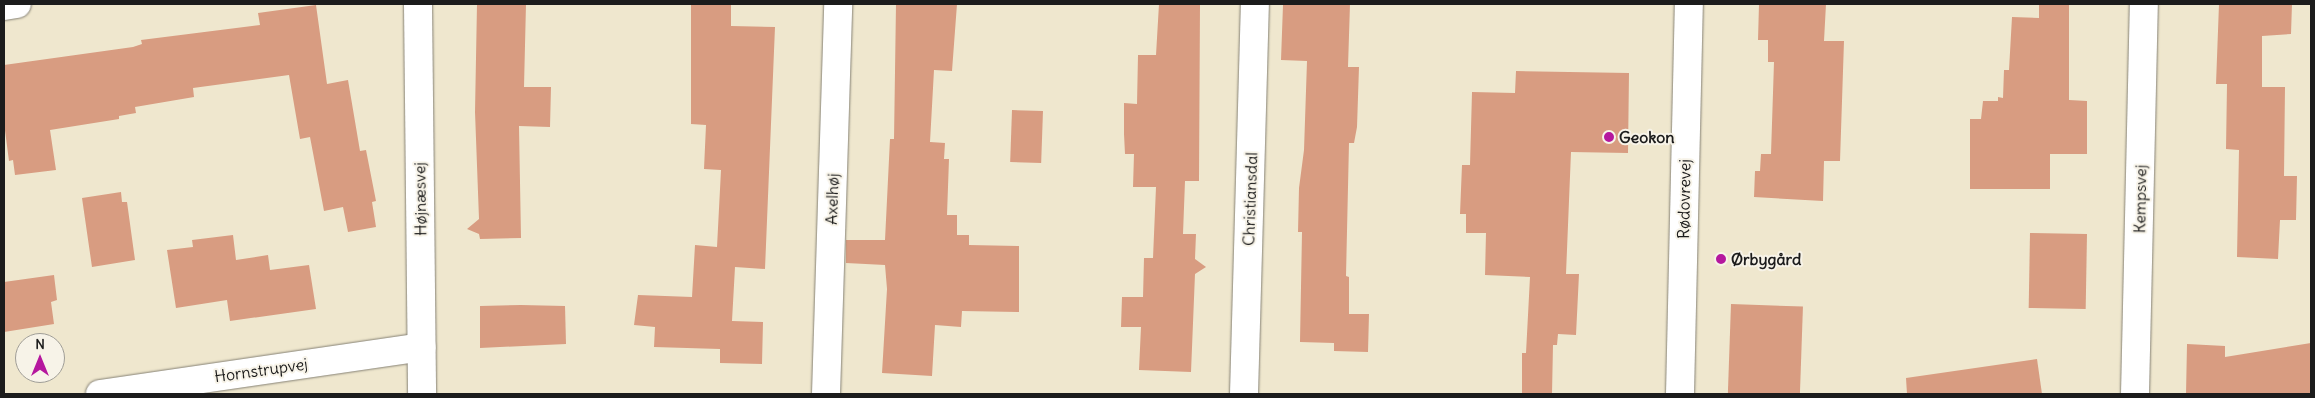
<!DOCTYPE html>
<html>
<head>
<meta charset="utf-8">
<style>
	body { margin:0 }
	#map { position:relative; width:2315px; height:398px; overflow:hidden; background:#efe7ce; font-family:Delius,sans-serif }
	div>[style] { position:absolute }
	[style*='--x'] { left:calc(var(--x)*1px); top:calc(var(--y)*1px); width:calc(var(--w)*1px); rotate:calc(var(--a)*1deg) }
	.building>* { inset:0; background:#d89c81; transform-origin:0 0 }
	.roads { filter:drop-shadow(0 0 1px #868275) drop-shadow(0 0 1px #868275) }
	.minor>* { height:28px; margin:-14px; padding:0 14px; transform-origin:14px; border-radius:14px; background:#fff }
	.dots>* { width:14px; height:14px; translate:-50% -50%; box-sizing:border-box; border:2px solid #f7f3e8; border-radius:50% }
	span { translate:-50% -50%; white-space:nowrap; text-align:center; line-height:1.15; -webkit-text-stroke:4px #f7f3e8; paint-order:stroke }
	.poi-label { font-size:16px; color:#1c1c1c; font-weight:700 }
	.left { translate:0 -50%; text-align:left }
	.street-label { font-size:16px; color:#1c1c1c }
	.frame { position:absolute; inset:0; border:5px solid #1c1c1c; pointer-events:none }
	.north { position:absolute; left:15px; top:333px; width:50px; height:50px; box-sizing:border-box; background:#f7f3e8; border:1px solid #9f9d96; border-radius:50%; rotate:0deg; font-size:14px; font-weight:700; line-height:20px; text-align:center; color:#1c1c1c }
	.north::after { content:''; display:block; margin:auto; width:18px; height:22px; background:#b5179e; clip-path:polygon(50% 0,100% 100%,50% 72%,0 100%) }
</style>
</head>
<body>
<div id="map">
	<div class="building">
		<i style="clip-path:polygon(477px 4px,526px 4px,524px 87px,551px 87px,550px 127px,519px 126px,521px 238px,480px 239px,479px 234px,467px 229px,479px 219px,475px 112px)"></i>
		<i style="clip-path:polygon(691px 4px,731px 5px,731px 26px,775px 27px,765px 269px,735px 267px,732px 321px,763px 322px,762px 364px,720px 363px,720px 349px,654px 347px,655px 327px,634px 325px,638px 295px,692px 297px,695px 245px,717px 247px,721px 170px,704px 169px,706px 125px,691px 124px)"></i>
		<i style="clip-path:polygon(896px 4px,957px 4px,952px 71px,934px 70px,930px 142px,945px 143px,944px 159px,949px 159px,947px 215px,957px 215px,957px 235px,969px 235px,969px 245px,1019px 246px,1019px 312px,962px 311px,961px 327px,935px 325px,932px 376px,882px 373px,887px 289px,885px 265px,846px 263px,846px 240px,885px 240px,890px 139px,894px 139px)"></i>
		<i style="clip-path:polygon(1159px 4px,1200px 4px,1199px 181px,1185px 181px,1183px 234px,1196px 234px,1195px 259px,1206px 267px,1195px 274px,1191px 372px,1139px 370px,1141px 327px,1121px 327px,1122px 297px,1143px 297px,1144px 258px,1153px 258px,1156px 187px,1133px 187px,1134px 154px,1125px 154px,1124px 134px,1124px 103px,1137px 104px,1138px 55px,1156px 55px)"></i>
		<i style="clip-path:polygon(1350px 4px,1348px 67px,1359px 67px,1357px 127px,1354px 143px,1349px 143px,1346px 276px,1349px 277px,1349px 314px,1369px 314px,1368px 352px,1334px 351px,1334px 343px,1300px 342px,1302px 232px,1298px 232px,1299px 188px,1304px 150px,1307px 61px,1281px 60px,1283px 5px)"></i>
		<i style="clip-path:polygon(1759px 4px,1826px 4px,1824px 41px,1844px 41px,1840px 161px,1824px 161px,1823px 201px,1754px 197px,1755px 171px,1760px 171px,1761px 154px,1771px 154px,1774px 62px,1768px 62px,1768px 40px,1758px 40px)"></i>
		<i style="clip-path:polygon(2039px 4px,2069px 4px,2069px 100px,2087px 101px,2087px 154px,2050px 154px,2050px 189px,1970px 189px,1970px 119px,1981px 119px,1983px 101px,1998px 101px,1998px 97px,2003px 98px,2004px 70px,2009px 70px,2012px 17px,2039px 18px)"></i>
		<i style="clip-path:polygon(2219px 4px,2292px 4px,2291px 34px,2262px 36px,2262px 87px,2285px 87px,2284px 176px,2297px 176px,2296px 220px,2280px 220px,2278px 259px,2237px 257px,2239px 150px,2226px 149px,2227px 84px,2216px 84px)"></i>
		<i style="clip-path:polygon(316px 5px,327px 84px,348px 80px,360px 151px,366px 150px,376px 201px,372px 202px,376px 227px,348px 232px,343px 207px,324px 211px,310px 137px,300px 139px,289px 75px,193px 88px,194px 97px,135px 107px,136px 113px,119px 116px,119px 119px,50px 130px,56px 170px,15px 175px,13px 160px,9px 161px,4px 123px,4px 65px,133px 47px,142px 44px,141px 40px,260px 25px,258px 13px)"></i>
		<i style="clip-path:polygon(1516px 71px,1629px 73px,1628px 153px,1571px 152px,1566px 274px,1579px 274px,1576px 335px,1558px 334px,1557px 345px,1553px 345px,1552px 394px,1522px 394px,1522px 353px,1526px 353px,1530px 277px,1485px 275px,1486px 233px,1466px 233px,1466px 214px,1460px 214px,1462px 165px,1470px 165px,1472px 92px,1515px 93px)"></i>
		<i style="left:1012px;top:110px;width:31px;height:52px;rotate:2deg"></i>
		<i style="clip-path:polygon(121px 192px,122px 202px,127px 202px,135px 260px,92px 267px,82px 198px)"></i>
		<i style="left:2030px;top:233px;width:57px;height:75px;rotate:1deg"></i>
		<i style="clip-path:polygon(233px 235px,236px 260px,268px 255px,270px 270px,309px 265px,316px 309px,230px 321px,227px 300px,176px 308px,167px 250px,193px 247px,192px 240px)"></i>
		<i style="clip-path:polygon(54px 275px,57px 300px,51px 302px,54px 324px,4px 332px,4px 282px)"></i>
		<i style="left:1731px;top:304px;width:72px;height:90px;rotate:2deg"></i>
		<i style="clip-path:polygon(521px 305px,565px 306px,566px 344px,480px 348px,480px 306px)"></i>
		<i style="clip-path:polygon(2311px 343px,2311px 394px,2186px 394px,2187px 344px,2225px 346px,2225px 357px)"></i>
		<i style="clip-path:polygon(2037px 359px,2042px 394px,1907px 394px,1906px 378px)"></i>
	</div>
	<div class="roads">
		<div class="minor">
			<i style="--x:418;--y:4;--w:390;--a:89.4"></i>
			<i style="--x:4;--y:6;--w:13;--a:-9"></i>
			<i style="--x:100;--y:394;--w:325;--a:-8.3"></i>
			<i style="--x:826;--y:394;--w:390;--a:-88.2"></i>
			<i style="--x:1244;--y:394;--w:390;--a:-88.4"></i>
			<i style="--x:1680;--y:394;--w:390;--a:-88.7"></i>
			<i style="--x:2135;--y:394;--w:390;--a:-88.7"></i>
		</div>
	</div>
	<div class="dots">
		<i style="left:1609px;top:137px;background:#b5179e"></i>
		<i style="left:1721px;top:259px;background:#b5179e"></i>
	</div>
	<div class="poi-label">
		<span class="left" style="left:1619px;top:137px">Geokon</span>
		<span class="left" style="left:1731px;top:259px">Ørbygård</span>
	</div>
	<div class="street-label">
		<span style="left:420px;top:199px;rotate:-91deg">Højnæsvej</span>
		<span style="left:832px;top:199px;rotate:-88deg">Axelhøj</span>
		<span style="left:1250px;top:199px;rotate:-88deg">Christiansdal</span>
		<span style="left:1684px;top:199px;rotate:-89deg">Rødovrevej</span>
		<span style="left:2140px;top:199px;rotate:-89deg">Kempsvej</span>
		<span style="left:261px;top:370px;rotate:-8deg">Hornstrupvej</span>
	</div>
	<div class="frame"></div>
	<div class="north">N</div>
</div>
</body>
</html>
